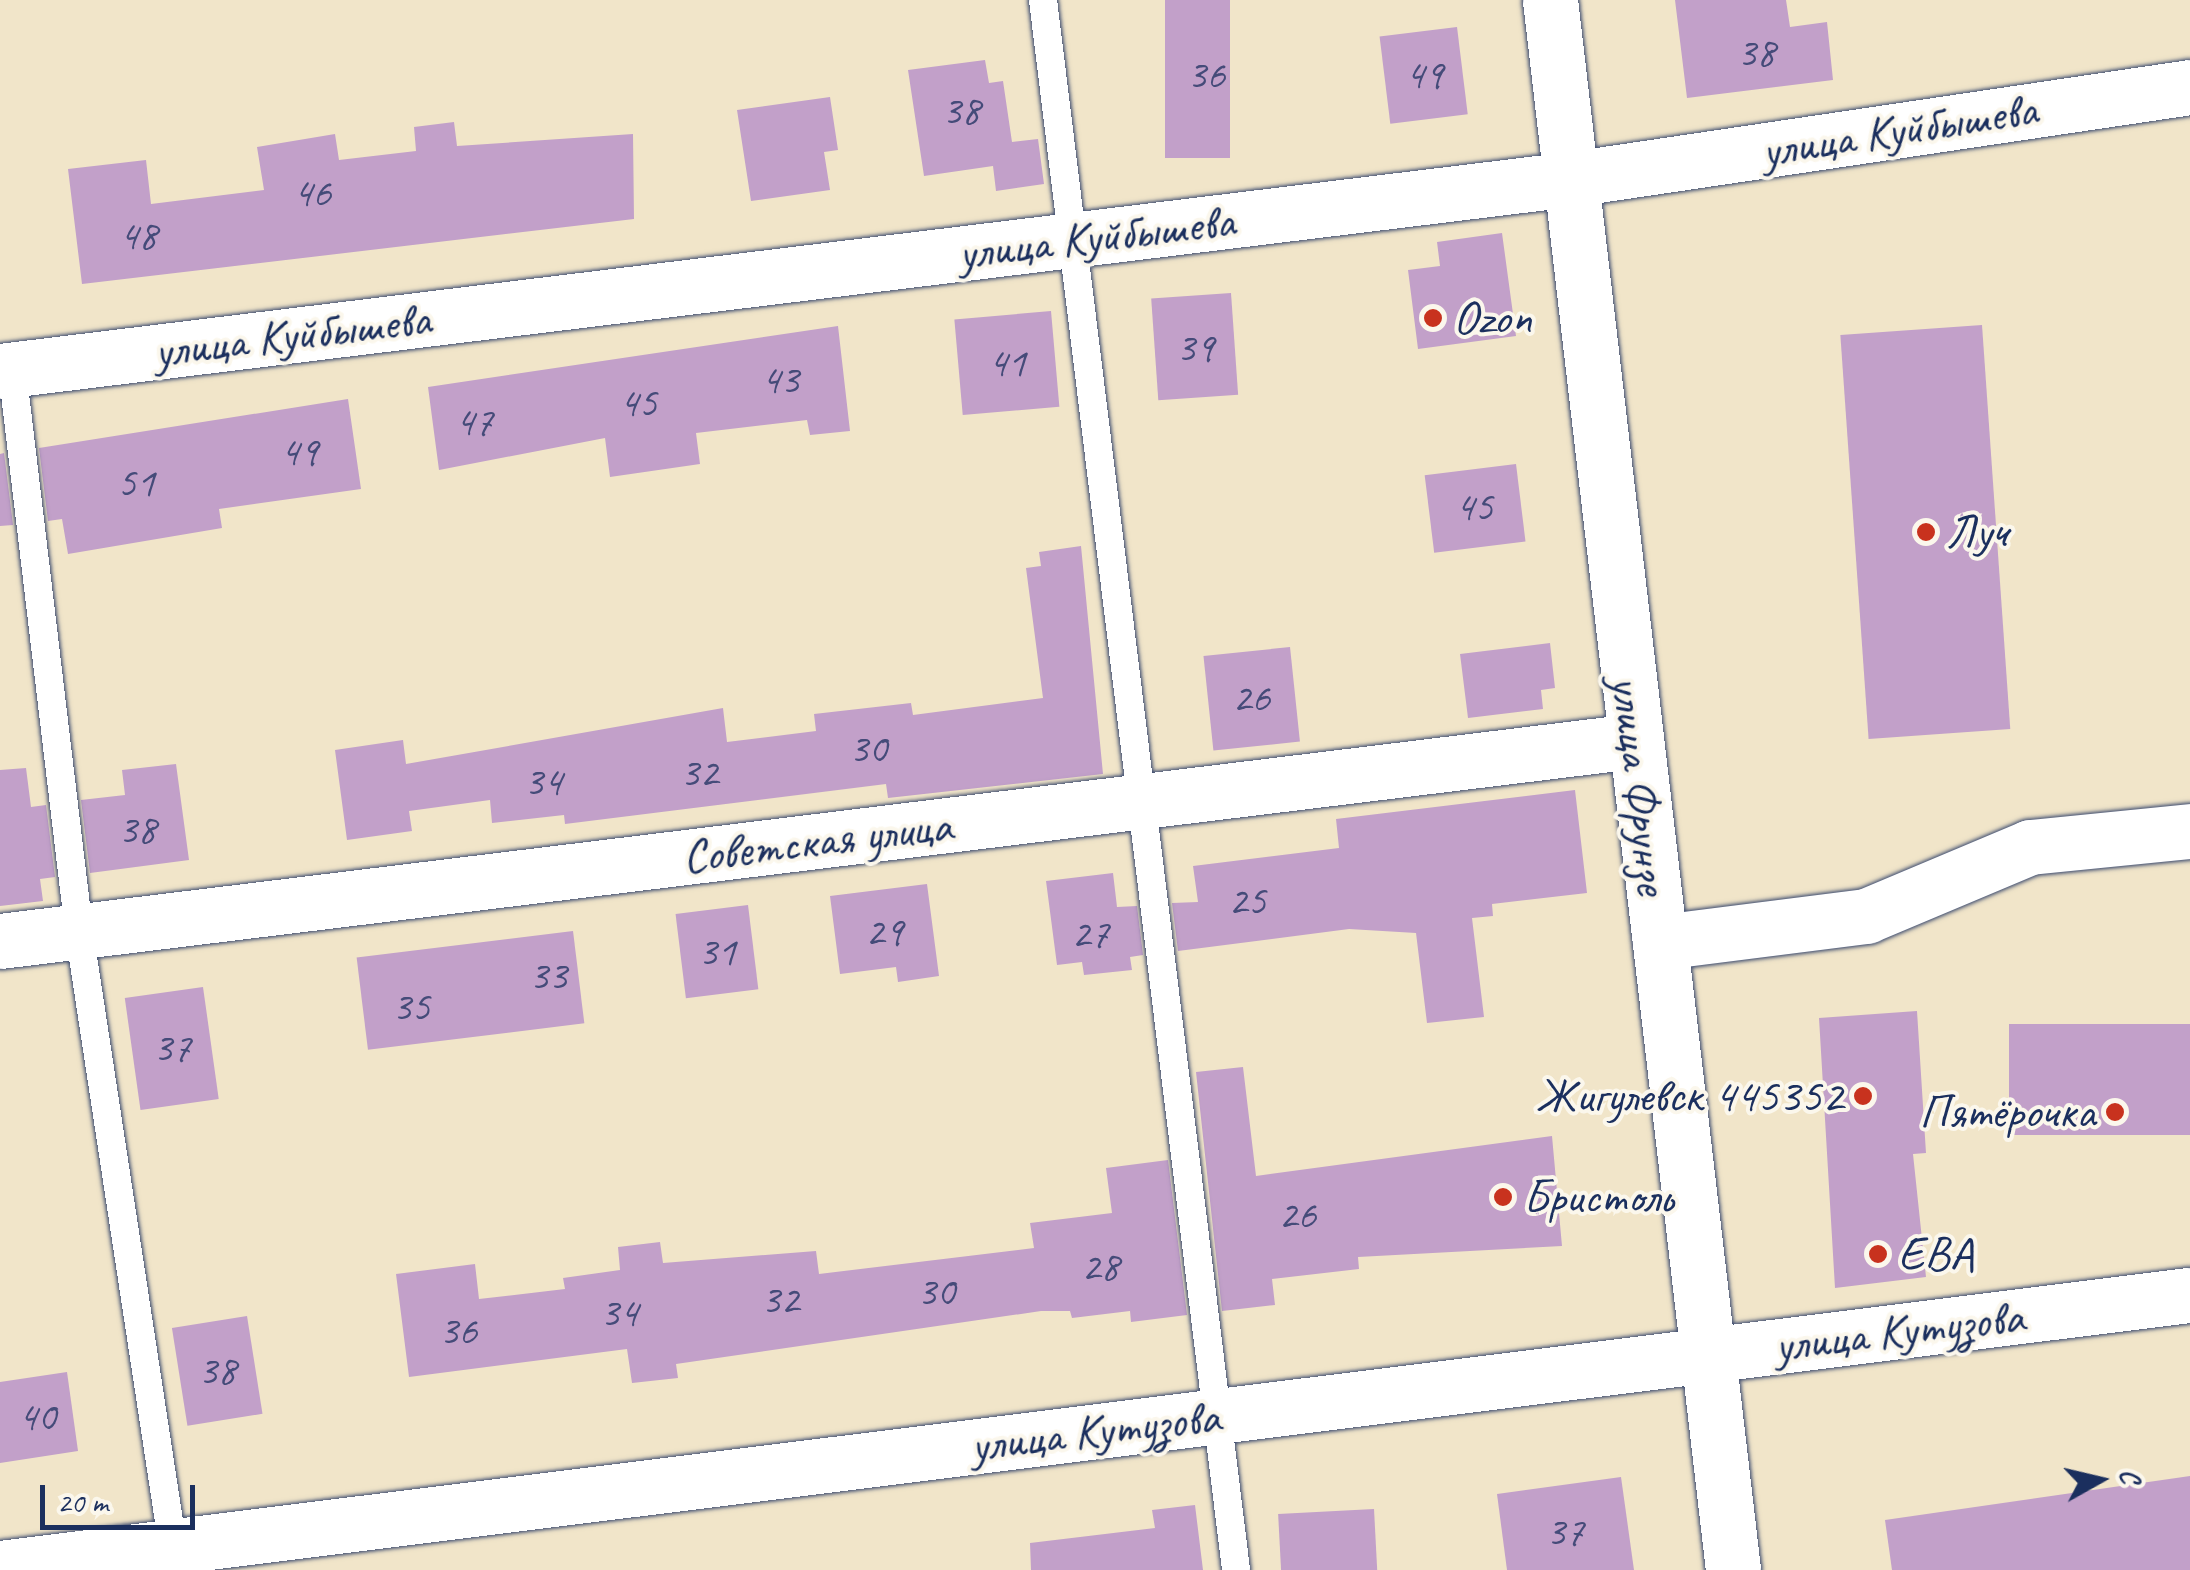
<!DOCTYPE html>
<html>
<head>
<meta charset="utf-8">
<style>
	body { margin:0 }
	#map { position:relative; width:2190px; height:1570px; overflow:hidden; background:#f1e5c9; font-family:Caveat,sans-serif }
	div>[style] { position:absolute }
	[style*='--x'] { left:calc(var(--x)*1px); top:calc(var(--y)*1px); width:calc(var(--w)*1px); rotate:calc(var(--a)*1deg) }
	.building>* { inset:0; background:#c2a0c9; transform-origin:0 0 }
	.roads { filter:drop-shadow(0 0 2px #3b4a6e) drop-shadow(0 0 2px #3b4a6e) }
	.lane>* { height:28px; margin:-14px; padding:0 14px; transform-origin:14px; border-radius:14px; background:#fff }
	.street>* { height:55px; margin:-27.5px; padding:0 27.5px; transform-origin:27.5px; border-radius:27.5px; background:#fff }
	.secondary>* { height:55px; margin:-27.5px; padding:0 27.5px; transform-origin:27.5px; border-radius:27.5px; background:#fff }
	.dots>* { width:28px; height:28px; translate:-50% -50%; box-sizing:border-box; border:5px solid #fbf7ec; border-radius:50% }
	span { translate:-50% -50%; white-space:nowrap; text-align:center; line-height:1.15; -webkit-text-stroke:8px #fbf7ec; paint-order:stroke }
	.number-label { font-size:42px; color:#454b79 }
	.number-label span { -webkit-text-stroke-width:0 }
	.street-label { font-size:48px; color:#1b2f5e }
	.poi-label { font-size:48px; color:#1b2f5e }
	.left { translate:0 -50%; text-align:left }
	.right { translate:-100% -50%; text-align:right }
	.north { position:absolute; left:2050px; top:1430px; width:100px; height:100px; -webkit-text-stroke:8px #fbf7ec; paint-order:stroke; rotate:82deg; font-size:28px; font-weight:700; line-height:40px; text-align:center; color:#1b2f5e }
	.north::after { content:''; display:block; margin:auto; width:35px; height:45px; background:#1b2f5e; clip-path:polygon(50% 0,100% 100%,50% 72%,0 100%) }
	.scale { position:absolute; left:40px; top:1485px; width:155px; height:45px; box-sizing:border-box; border:5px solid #1b2f5e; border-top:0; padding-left:12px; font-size:30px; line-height:35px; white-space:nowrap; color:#1b2f5e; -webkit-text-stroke:8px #fbf7ec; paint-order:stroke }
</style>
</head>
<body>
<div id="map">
	<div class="building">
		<i style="left:1165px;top:0;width:65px;height:158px"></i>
		<i style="clip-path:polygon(1675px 0,1786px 0,1790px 27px,1827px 22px,1833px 80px,1687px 98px)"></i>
		<i style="left:1457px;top:27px;width:88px;height:78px;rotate:83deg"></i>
		<i style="clip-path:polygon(985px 60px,989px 83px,1003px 81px,1012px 142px,1038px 139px,1044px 184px,996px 191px,993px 166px,924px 176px,908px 70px)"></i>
		<i style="clip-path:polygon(830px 97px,838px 150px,824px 152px,830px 190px,751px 201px,737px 110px)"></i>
		<i style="clip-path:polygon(454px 122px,457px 146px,633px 134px,634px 219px,82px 284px,68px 169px,146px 160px,151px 204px,264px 190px,257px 147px,335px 134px,339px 160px,416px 151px,414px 127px)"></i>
		<i style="clip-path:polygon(1502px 233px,1516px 336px,1418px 349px,1408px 270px,1440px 266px,1437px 242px)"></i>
		<i style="left:1231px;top:293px;width:102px;height:80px;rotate:86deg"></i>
		<i style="left:1051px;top:311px;width:96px;height:97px;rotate:85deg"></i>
		<i style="left:1982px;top:325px;width:405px;height:142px;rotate:86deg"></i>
		<i style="clip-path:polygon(838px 326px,850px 431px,810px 435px,807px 420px,696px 433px,700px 464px,610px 477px,605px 438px,439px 470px,428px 387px)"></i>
		<i style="clip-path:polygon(348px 399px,361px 489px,219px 509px,222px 528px,68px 554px,62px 519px,48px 521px,39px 448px)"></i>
		<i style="clip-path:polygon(4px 453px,13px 525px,0 526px,0 454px)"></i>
		<i style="left:1516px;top:464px;width:78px;height:92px;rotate:83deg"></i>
		<i style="clip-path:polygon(1081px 546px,1103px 774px,888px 798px,886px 784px,565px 824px,564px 815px,492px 823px,490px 800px,409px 811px,412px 831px,347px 840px,335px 750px,403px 740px,406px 764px,723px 708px,727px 742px,816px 731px,814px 714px,911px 703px,913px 715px,1043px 698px,1026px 568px,1041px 566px,1039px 552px)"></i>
		<i style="clip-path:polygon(1550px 643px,1555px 688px,1541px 690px,1543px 709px,1468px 718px,1460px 654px)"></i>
		<i style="left:1290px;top:647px;width:95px;height:87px;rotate:84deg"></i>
		<i style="clip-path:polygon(176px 764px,189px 860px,90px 873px,81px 800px,125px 795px,122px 770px)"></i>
		<i style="clip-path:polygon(26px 768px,31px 807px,46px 805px,55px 877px,40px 879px,43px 901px,0 906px,0 770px)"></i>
		<i style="clip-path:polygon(1575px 790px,1587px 893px,1492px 904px,1493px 916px,1472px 918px,1484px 1017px,1427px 1023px,1416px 933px,1349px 929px,1178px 951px,1172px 903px,1198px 902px,1193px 866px,1339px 848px,1336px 819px)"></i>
		<i style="clip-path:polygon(1113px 873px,1117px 907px,1137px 906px,1143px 955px,1130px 957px,1132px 970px,1084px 975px,1082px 962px,1057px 965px,1046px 881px)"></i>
		<i style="clip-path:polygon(927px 884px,939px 976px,898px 982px,896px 967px,840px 974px,830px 896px)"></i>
		<i style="left:748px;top:905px;width:85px;height:73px;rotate:83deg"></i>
		<i style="left:573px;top:931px;width:93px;height:218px;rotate:83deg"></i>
		<i style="left:203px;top:987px;width:113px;height:79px;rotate:82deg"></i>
		<i style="clip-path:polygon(1917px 1011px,1926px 1153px,1913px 1154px,1926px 1277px,1835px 1288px,1819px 1018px)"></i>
		<i style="left:2190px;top:1024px;width:111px;height:181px;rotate:90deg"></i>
		<i style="clip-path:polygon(1243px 1067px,1256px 1176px,1552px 1136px,1562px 1246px,1358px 1257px,1359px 1269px,1272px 1279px,1275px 1305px,1222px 1311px,1196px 1072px)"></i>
		<i style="clip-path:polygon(1168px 1160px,1187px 1315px,1131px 1322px,1130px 1311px,1072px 1318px,1070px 1311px,1041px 1311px,676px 1364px,678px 1378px,632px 1383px,627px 1349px,409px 1377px,396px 1274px,475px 1264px,479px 1299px,565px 1289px,563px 1278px,620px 1270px,618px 1247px,660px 1242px,663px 1263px,816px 1251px,819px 1274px,1034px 1248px,1030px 1223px,1112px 1213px,1106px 1168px)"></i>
		<i style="left:247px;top:1316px;width:99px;height:76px;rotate:81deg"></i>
		<i style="clip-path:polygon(67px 1372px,78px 1451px,0 1463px,0 1382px)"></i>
		<i style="clip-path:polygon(2190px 1476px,2190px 1570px,1892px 1570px,1885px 1520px)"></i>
		<i style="clip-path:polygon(1621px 1477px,1634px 1570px,1507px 1570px,1497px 1494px)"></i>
		<i style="clip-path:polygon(1195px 1505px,1203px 1570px,1031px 1570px,1030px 1543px,1155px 1528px,1152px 1510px)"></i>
		<i style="left:1374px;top:1509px;width:61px;height:96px;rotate:87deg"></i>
	</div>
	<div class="roads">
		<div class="lane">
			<i style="--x:1043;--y:0;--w:1582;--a:82.99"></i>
			<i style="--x:12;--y:369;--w:566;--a:83.2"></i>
			<i style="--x:79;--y:931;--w:630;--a:81.33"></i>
		</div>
		<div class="street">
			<i style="--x:0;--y:371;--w:1583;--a:-6.97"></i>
			<i style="--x:1571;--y:179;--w:626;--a:-8.45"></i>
			<i style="--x:0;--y:941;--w:1645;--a:-6.98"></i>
			<i style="--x:1660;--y:942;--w:208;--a:-7.2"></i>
			<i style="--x:1866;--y:916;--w:178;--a:-22.8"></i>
			<i style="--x:2030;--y:847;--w:161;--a:-5.7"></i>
			<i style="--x:0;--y:1568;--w:2207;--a:-7.11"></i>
		</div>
		<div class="secondary">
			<i style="--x:1550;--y:0;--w:1581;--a:83.35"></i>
		</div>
	</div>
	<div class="dots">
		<i style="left:1433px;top:318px;background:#c8321e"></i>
		<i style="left:1926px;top:532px;background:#c8321e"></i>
		<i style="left:1863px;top:1096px;background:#c8321e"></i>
		<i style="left:2115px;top:1112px;background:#c8321e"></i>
		<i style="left:1503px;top:1197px;background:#c8321e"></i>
		<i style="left:1878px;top:1254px;background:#c8321e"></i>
	</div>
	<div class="number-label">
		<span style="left:1756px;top:53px">38</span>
		<span style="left:1206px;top:75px">36</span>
		<span style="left:1424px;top:75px">49</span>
		<span style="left:961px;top:111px">38</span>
		<span style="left:312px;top:193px">46</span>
		<span style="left:138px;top:236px">48</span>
		<span style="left:1195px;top:348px">39</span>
		<span style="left:1007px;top:363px">41</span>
		<span style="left:780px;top:380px">43</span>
		<span style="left:638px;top:403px">45</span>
		<span style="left:474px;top:422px">47</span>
		<span style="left:299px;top:452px">49</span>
		<span style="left:136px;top:483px">51</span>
		<span style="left:1474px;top:507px">45</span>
		<span style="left:1251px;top:698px">26</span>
		<span style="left:868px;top:749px">30</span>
		<span style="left:699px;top:773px">32</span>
		<span style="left:543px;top:782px">34</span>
		<span style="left:137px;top:830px">38</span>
		<span style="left:1247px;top:901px">25</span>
		<span style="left:884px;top:932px">29</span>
		<span style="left:1090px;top:934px">27</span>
		<span style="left:717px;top:952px">31</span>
		<span style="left:548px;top:976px">33</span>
		<span style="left:411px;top:1007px">35</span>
		<span style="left:172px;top:1048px">37</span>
		<span style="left:1297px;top:1215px">26</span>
		<span style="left:1100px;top:1267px">28</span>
		<span style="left:936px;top:1292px">30</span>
		<span style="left:780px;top:1300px">32</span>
		<span style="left:619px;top:1313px">34</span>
		<span style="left:458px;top:1331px">36</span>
		<span style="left:217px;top:1371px">38</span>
		<span style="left:37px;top:1417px">40</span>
		<span style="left:1565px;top:1532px">37</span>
	</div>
	<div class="street-label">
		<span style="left:1899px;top:130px;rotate:-9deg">улица Куйбышева</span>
		<span style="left:1096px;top:237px;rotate:-7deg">улица Куйбышева</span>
		<span style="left:292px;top:335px;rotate:-7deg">улица Куйбышева</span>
		<span style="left:1640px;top:785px;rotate:83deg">улица Фрунзе</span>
		<span style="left:817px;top:841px;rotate:-7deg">Советская улица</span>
		<span style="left:1899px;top:1331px;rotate:-7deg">улица Кутузова</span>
		<span style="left:1095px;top:1431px;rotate:-7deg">улица Кутузова</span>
	</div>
	<div class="poi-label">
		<span class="left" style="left:1453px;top:318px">Ozon</span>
		<span class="left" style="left:1946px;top:532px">Луч</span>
		<span class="right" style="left:1843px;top:1096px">Жигулевск 445352</span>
		<span class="right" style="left:2095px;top:1112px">Пятёрочка</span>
		<span class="left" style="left:1523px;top:1197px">Бристоль</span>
		<span class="left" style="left:1898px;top:1254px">ЕВА</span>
	</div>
	<div class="north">С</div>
	<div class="scale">20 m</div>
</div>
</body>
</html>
